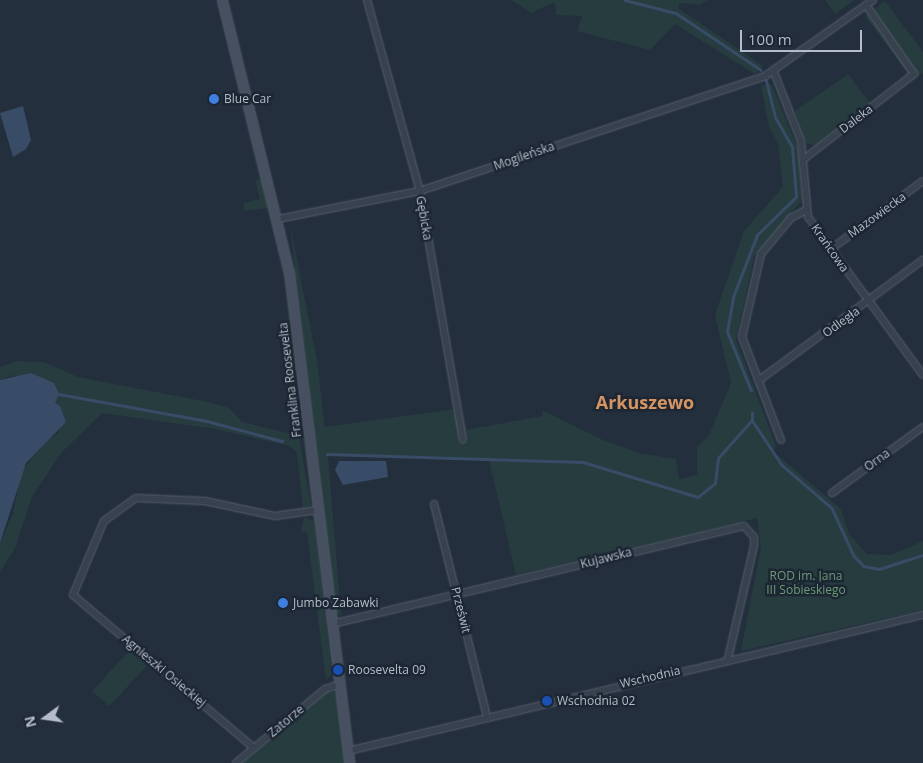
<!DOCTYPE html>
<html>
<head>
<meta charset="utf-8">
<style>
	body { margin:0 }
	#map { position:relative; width:923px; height:763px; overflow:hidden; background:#242f3e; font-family:"Open Sans",sans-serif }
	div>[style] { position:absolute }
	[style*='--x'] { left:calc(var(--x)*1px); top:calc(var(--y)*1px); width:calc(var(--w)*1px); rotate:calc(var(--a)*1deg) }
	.green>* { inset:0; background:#263c3f; transform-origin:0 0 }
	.water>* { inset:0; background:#394c67 }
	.stream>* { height:2.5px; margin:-1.25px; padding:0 1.25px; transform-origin:1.25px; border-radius:1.25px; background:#394c67 }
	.roads { filter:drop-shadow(0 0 1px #565f6c) drop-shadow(0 0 1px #565f6c) }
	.street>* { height:6px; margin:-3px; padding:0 3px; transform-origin:3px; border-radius:3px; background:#38414e }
	.secondary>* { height:9px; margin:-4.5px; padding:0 4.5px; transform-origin:4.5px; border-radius:4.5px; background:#465061 }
	.dots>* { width:14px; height:14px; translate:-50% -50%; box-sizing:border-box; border:2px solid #1d2633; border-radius:50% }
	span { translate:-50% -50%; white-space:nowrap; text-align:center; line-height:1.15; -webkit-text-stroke:5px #1d2633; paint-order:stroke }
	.poi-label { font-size:12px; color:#b4bcc9 }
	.left { translate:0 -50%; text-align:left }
	.street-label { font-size:12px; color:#b4bcc9 }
	.park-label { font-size:12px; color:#6b9a76 }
	.district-label { font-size:18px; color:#d59563; font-weight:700 }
	.north { position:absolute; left:20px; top:693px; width:50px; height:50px; -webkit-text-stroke:4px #1d2633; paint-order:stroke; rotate:256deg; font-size:14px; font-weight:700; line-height:20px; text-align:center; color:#b4bcc9 }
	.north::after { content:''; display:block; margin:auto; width:18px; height:22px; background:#b4bcc9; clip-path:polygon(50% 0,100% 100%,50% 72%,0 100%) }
	.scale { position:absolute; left:740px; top:30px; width:122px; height:22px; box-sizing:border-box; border:2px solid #b4bcc9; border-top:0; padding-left:6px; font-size:15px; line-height:18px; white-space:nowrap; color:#b4bcc9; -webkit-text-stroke:4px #1d2633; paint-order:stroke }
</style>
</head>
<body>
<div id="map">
	<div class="green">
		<i style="clip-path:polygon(511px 0,709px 0,700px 5px,680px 3px,678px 8px,763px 66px,755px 74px,675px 24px,650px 50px,577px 31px,582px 16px,557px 15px,554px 2px,531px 13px)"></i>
		<i style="clip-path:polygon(825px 0,854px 0,835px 14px)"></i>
		<i style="clip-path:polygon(885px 1px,923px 52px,923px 73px,913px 80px,865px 16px)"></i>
		<i style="clip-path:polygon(848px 74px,870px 103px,815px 146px,806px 143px,795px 111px)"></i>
		<i style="clip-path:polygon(771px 83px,799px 151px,802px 200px,754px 257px,736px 340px,776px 446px,773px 451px,841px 509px,849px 534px,867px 554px,891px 555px,923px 541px,923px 610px,741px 651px,761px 547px,757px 518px,516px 575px,489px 460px,328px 455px,341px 615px,335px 613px,290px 224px,317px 361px,325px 427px,455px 409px,459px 443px,468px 441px,466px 430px,543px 416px,542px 410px,603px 440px,638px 453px,676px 459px,679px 479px,697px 475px,697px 447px,709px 435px,731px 383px,715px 315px,744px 231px,783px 187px,778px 143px,769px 127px,761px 86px)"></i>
		<i style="clip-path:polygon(262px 178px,268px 208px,245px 211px,243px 203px,260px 199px,255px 180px)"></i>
		<i style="clip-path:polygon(17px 361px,44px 362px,78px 377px,208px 402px,229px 408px,242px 422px,299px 436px,311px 505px,303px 508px,297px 453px,290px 446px,215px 429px,102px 413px,61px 453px,32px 497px,15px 548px,0 572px,0 543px,13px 514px,21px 472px,44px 443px,59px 432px,54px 398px,14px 375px,0 380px,0 367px)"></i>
		<i style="clip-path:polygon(304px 517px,314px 521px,332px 674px,326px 680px,307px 533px,301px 531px)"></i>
		<i style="left:131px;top:649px;width:23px;height:57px;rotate:43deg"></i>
		<i style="clip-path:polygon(328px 691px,336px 693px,345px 763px,242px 763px)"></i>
	</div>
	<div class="water">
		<i style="clip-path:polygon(23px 106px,31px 140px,26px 149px,13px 157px,0 113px)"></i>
		<i style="clip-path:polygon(31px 373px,54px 383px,59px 394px,55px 403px,60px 406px,66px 422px,26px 463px,0 543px,0 380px)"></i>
		<i style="clip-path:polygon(339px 461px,386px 461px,388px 477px,343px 485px,335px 470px)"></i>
	</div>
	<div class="stream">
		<i style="--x:625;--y:0;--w:53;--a:14.3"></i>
		<i style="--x:676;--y:13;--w:102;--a:33.8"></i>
		<i style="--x:751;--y:391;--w:64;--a:-112.1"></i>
		<i style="--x:727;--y:332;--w:36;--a:-80"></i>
		<i style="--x:733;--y:297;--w:66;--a:-68.8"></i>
		<i style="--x:757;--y:235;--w:54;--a:-44.3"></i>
		<i style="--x:796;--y:197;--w:50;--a:-94.6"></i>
		<i style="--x:792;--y:147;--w:34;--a:-120"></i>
		<i style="--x:775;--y:117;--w:37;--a:-104"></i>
		<i style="--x:59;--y:394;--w:150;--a:10.3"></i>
		<i style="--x:207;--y:421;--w:78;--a:14.9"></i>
		<i style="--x:752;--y:420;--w:54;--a:56.3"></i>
		<i style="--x:782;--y:465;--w:66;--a:40.7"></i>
		<i style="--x:832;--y:508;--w:53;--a:65.4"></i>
		<i style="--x:854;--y:556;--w:14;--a:45"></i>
		<i style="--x:864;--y:566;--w:15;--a:11"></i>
		<i style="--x:879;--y:569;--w:46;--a:-17.7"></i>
		<i style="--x:327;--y:454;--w:256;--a:1.8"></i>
		<i style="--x:583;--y:462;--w:120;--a:16.9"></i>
		<i style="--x:698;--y:497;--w:22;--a:-39"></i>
		<i style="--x:715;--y:483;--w:25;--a:-83"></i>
		<i style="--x:718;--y:458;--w:51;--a:-48.2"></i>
		<i style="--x:752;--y:420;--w:7;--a:-90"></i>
	</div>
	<div class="roads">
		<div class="street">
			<i style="--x:367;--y:0;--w:198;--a:74.5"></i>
			<i style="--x:420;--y:191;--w:252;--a:80.2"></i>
			<i style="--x:774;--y:72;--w:74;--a:68.6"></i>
			<i style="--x:801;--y:141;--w:76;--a:84.7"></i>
			<i style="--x:808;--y:217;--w:195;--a:54"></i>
			<i style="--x:804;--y:159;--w:139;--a:-37.7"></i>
			<i style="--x:914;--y:74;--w:84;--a:-124.8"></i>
			<i style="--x:278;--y:219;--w:145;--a:-11.2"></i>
			<i style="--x:420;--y:191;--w:364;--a:-18.4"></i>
			<i style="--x:765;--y:76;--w:132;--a:-35.1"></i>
			<i style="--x:831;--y:249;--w:114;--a:-36.5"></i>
			<i style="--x:758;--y:381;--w:205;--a:-36.3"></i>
			<i style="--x:781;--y:440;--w:110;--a:-110.7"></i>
			<i style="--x:742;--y:337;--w:85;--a:-77.1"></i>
			<i style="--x:761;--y:254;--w:47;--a:-50.2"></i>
			<i style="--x:791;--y:218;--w:17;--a:-28"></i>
			<i style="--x:832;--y:493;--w:112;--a:-36"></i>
			<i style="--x:434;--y:504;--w:219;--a:76"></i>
			<i style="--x:332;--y:624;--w:423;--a:-13.4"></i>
			<i style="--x:744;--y:526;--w:15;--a:48"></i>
			<i style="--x:754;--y:537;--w:9;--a:90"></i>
			<i style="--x:754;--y:546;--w:116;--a:103"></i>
			<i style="--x:254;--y:748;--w:237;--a:-139.8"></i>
			<i style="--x:73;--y:595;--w:80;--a:-67.3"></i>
			<i style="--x:104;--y:521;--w:39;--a:-36"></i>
			<i style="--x:136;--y:498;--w:69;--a:2.5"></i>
			<i style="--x:205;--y:501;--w:72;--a:12.1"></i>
			<i style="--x:275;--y:516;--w:43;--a:-7.9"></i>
			<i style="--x:348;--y:751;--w:591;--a:-13.31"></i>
			<i style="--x:236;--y:763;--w:116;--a:-39.7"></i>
			<i style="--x:325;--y:689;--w:16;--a:-18"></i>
		</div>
		<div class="secondary">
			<i style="--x:222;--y:0;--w:280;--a:76.2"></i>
			<i style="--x:289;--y:272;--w:495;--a:83"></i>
		</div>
	</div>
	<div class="dots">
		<i style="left:214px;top:99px;background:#3f7fe0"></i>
		<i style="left:283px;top:603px;background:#3f7fe0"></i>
		<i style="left:338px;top:670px;background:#1a4fb4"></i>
		<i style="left:547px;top:701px;background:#1a4fb4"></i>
	</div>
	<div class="poi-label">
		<span class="left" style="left:224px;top:99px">Blue Car</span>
		<span class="left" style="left:293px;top:603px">Jumbo Zabawki</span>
		<span class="left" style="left:348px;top:670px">Roosevelta 09</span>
		<span class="left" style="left:557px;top:701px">Wschodnia 02</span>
	</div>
	<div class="street-label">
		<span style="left:856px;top:119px;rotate:-37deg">Daleka</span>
		<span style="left:524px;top:156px;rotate:-19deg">Mogileńska</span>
		<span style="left:877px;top:215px;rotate:-36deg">Mazowiecka</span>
		<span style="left:424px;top:218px;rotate:80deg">Gębicka</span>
		<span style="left:830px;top:248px;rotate:55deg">Krańcowa</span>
		<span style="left:841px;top:322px;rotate:-36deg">Odległa</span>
		<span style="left:290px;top:380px;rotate:-97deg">Franklina Roosevelta</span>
		<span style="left:877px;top:460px;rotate:-36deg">Orna</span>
		<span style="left:606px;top:558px;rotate:-14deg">Kujawska</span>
		<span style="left:461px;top:610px;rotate:76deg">Prześwit</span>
		<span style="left:164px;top:671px;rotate:40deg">Agnieszki Osieckiej</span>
		<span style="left:650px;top:677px;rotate:-13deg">Wschodnia</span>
		<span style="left:286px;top:721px;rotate:-40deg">Zatorze</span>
	</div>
	<div class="park-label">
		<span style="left:806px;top:583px">ROD im. Jana<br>III Sobieskiego</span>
	</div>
	<div class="district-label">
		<span style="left:645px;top:402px">Arkuszewo</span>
	</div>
	<div class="north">N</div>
	<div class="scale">100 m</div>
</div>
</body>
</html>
